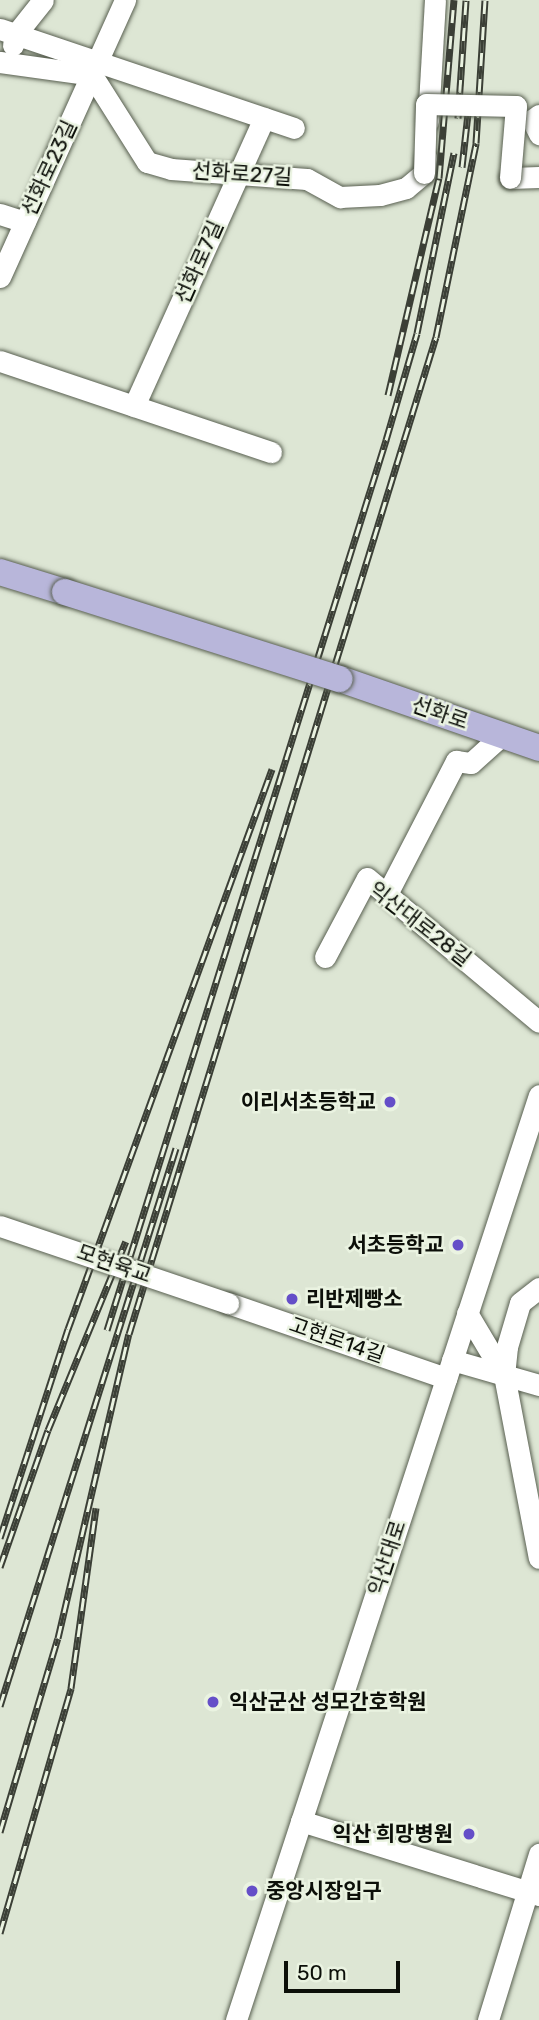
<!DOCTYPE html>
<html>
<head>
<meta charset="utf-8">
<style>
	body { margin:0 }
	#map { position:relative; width:539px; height:2020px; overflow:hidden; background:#dde6d4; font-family:Rubik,"Noto Sans KR",sans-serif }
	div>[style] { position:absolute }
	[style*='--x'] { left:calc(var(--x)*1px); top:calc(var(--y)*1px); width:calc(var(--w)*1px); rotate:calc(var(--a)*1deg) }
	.roads { filter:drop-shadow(0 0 2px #585f50) drop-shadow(0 0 2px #585f50) }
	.minor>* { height:21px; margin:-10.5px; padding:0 10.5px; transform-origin:10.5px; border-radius:10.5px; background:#fff }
	.major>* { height:26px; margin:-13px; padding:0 13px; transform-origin:13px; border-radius:13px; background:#b8b6da }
	.rail>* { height:7px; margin-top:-3.5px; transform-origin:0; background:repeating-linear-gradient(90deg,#eaf3e1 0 13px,#3b3f36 0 26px); box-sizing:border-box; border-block:2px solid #3b3f36 }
	.bridges { filter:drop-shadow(0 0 2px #585f50) drop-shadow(0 0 2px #585f50) }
	.minor-bridge>* { height:21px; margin:-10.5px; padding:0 10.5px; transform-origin:10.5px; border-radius:10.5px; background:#fff }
	.major-bridge>* { height:26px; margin:-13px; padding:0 13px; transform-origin:13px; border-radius:13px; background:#b8b6da }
	.dots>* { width:19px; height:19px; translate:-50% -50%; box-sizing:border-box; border:4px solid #eaf3e1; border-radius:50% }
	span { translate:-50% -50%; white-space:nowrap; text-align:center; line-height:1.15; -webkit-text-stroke:5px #eaf3e1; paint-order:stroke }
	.street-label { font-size:21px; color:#0c0f09 }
	.poi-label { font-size:21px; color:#0c0f09; font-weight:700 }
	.right { translate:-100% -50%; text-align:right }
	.left { translate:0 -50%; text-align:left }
	.scale { position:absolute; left:284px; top:1961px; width:116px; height:32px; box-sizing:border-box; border:4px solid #0c0f09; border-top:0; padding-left:9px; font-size:21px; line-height:24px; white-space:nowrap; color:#0c0f09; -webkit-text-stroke:5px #eaf3e1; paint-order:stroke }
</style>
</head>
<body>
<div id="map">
	<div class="roads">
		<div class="minor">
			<i style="--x:0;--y:29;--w:310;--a:18.6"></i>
			<i style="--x:13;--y:45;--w:11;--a:-75"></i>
			<i style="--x:16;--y:34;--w:43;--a:-51.5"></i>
			<i style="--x:0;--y:62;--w:93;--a:8"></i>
			<i style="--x:92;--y:75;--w:103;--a:57.7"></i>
			<i style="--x:147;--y:162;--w:25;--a:16"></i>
			<i style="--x:171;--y:169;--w:136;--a:4.2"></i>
			<i style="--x:307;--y:179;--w:38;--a:29"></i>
			<i style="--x:340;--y:197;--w:40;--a:-2.9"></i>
			<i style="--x:380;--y:195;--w:27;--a:-15"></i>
			<i style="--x:406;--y:188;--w:23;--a:-40"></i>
			<i style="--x:424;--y:173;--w:16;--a:-83"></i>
			<i style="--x:539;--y:115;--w:9;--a:144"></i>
			<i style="--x:532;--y:120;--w:16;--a:63"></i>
			<i style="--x:428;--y:121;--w:121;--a:-86.7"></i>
			<i style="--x:510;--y:178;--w:29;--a:-2"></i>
			<i style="--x:0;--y:214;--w:26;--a:18"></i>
			<i style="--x:0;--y:277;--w:304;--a:-65.7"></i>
			<i style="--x:0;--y:361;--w:286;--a:18.6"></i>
			<i style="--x:134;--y:406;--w:316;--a:-65.7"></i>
			<i style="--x:387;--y:894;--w:150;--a:-62.6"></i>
			<i style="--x:456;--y:761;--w:15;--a:8"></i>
			<i style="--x:471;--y:763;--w:42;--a:-42.1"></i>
			<i style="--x:325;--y:957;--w:89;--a:-62"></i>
			<i style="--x:367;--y:878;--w:224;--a:39.9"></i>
			<i style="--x:539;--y:1288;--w:24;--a:142"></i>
			<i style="--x:520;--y:1303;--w:46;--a:106.5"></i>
			<i style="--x:507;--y:1347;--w:28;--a:96"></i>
			<i style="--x:504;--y:1375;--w:186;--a:79.2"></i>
			<i style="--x:228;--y:1303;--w:231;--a:19"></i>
			<i style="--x:467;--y:1313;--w:72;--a:59.2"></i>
			<i style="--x:452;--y:1360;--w:91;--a:16"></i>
			<i style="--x:301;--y:1821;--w:249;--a:17.3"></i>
			<i style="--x:236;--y:2020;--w:973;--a:-71.86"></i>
			<i style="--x:488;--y:2020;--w:174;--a:-72.9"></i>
		</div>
		<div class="major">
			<i style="--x:0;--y:572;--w:68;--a:17.1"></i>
			<i style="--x:340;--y:679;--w:211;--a:19.1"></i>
		</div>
	</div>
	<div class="rail">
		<i style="--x:458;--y:118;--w:118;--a:-86.1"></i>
		<i style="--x:462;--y:167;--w:62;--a:-83.6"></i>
		<i style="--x:388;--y:395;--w:223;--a:-76.8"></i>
		<i style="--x:439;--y:178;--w:179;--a:-85.2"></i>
		<i style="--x:107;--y:1330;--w:933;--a:-72.59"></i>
		<i style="--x:386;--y:440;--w:111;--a:-73.8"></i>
		<i style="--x:417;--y:333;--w:184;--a:-78.4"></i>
		<i style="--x:0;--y:1538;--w:220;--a:-72"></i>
		<i style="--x:68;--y:1329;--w:596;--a:-69.98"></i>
		<i style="--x:0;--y:1567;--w:145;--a:-70.7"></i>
		<i style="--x:48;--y:1430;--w:204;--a:-67.6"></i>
		<i style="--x:0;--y:1706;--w:585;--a:-72.49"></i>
		<i style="--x:0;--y:1832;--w:202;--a:-73.4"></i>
		<i style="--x:58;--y:1638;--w:312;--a:-76.9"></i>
		<i style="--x:129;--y:1334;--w:1043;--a:-72.89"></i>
		<i style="--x:436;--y:337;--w:198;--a:-78.3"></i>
		<i style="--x:476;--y:143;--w:143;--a:-86.4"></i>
		<i style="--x:0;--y:1933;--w:255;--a:-73.8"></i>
		<i style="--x:71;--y:1688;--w:182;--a:-82.1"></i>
	</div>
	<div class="bridges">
		<div class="minor-bridge">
			<i style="--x:424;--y:173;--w:69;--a:-88.3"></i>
			<i style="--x:426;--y:104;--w:90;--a:1.3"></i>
			<i style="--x:516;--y:106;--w:72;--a:94.8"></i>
			<i style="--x:0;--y:1226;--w:241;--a:18.7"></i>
		</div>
		<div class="major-bridge">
			<i style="--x:65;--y:592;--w:288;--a:17.6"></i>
		</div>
	</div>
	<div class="dots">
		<i style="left:390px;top:1102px;background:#654fc8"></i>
		<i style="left:458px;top:1245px;background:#654fc8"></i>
		<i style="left:292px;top:1299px;background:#654fc8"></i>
		<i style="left:213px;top:1702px;background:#654fc8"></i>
		<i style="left:469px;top:1834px;background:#654fc8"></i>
		<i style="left:252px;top:1891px;background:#654fc8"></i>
	</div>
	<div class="street-label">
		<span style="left:49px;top:168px;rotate:-65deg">선화로23길</span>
		<span style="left:242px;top:174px;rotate:4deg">선화로27길</span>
		<span style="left:199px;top:262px;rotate:-66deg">선화로7길</span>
		<span style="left:440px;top:713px;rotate:19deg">선화로</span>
		<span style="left:420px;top:924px;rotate:38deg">익산대로28길</span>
		<span style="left:114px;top:1264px;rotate:19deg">모현육교</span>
		<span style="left:337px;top:1340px;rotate:19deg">고현로14길</span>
		<span style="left:387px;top:1558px;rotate:-72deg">익산대로</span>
	</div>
	<div class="poi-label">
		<span class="right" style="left:376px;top:1102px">이리서초등학교</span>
		<span class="right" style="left:444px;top:1245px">서초등학교</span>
		<span class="left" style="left:306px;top:1299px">리반제빵소</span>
		<span class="left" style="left:229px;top:1702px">익산군산 성모간호학원</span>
		<span class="right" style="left:453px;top:1834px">익산 희망병원</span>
		<span class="left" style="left:266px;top:1891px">중앙시장입구</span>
	</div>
	<div class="scale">50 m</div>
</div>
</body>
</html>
